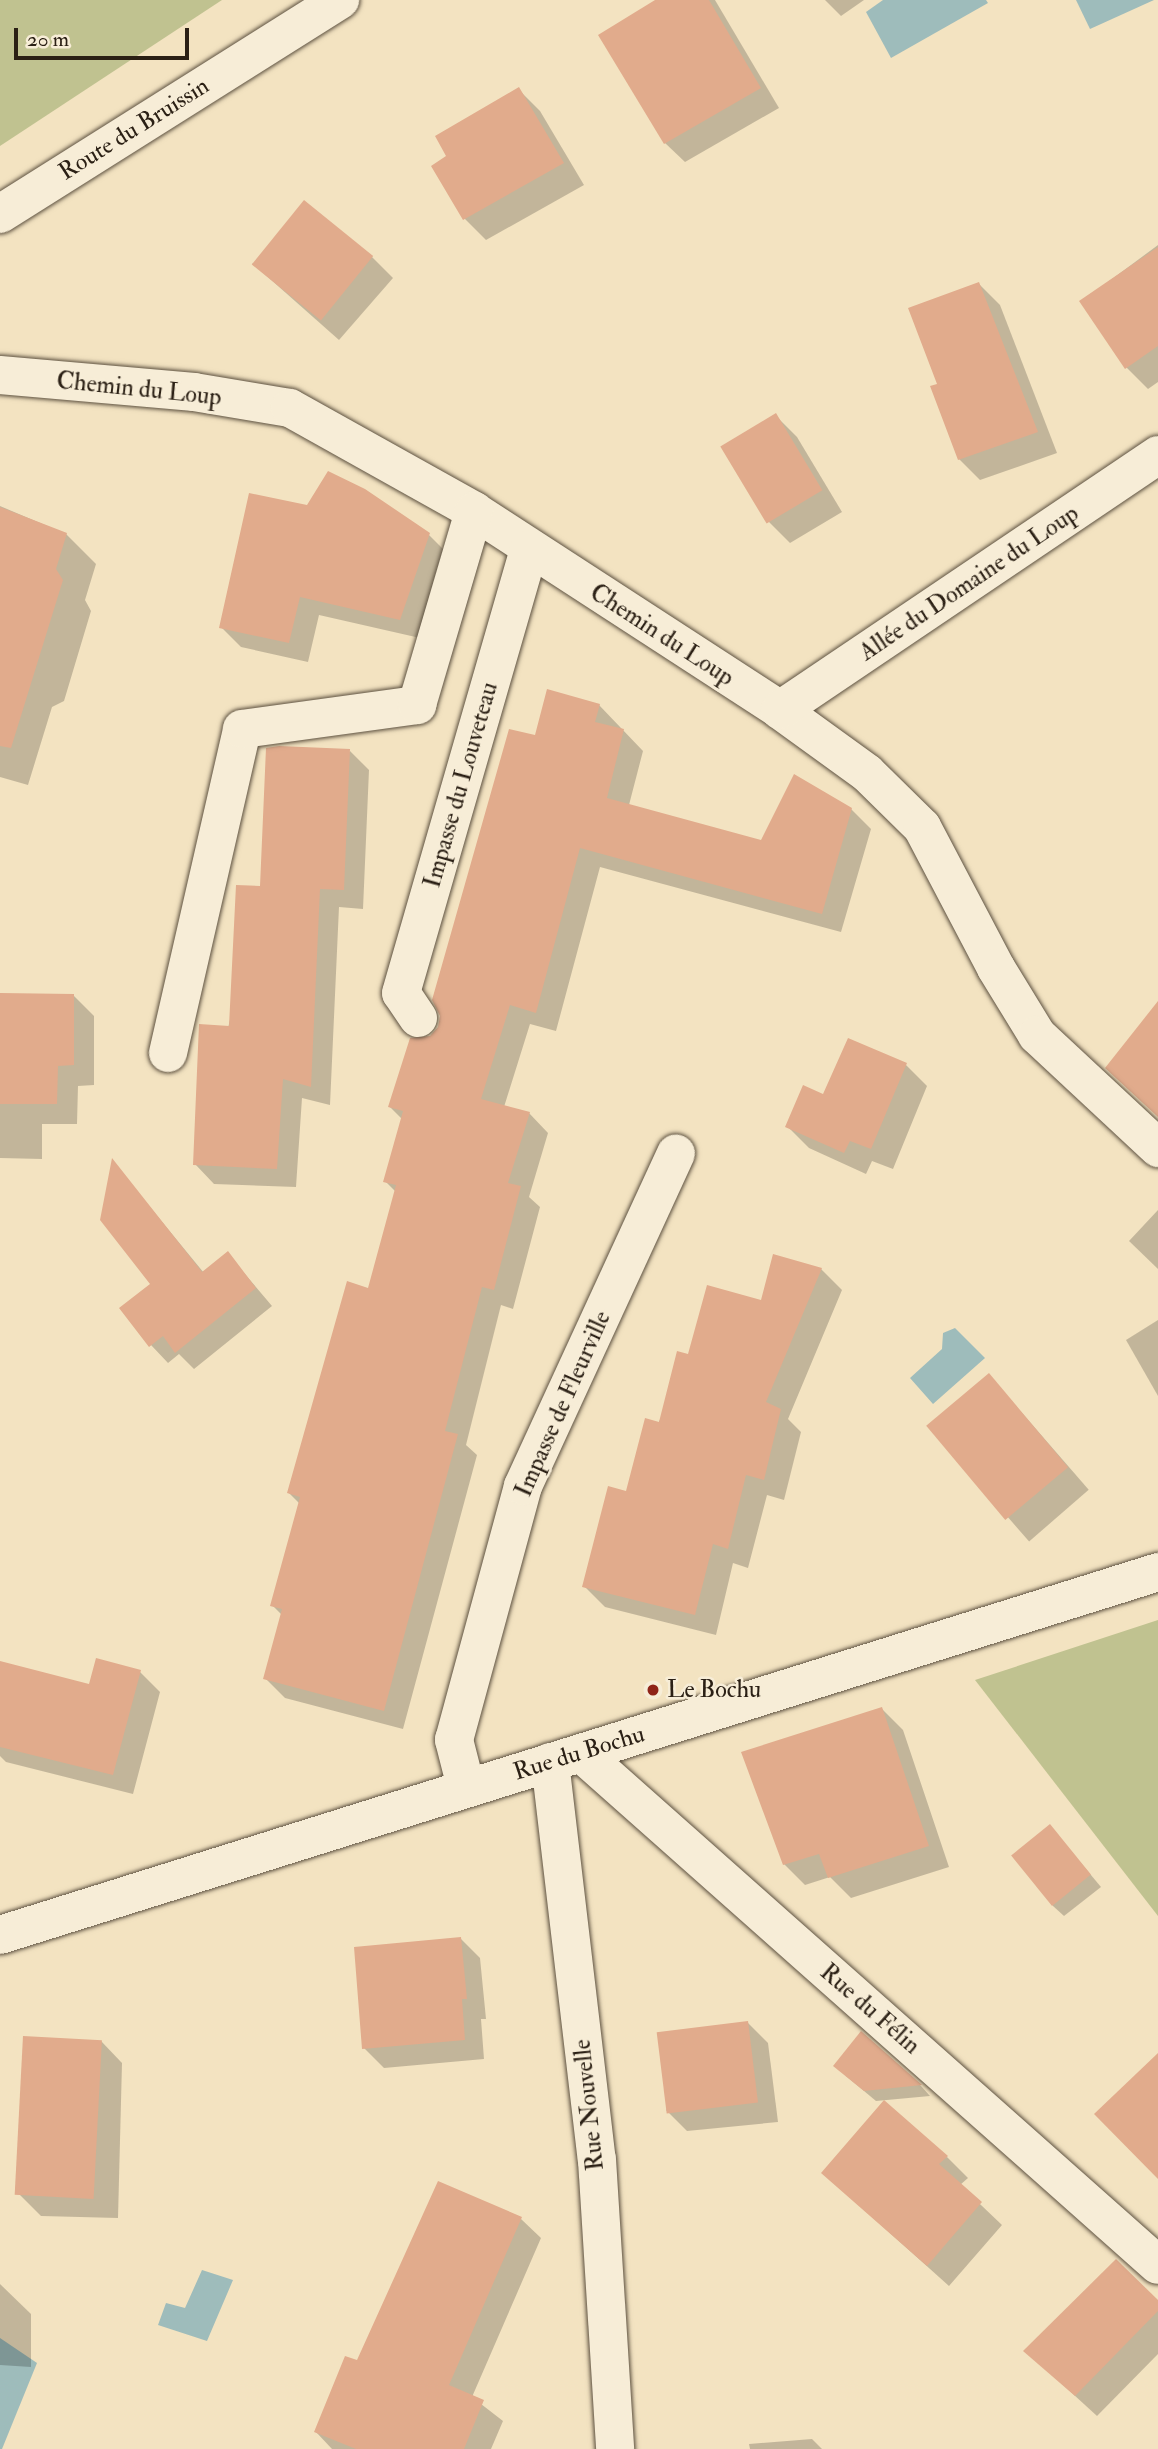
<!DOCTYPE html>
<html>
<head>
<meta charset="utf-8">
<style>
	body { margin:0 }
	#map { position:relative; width:1158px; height:2449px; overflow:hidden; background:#f3e3c1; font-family:"IM FELL Double Pica",serif }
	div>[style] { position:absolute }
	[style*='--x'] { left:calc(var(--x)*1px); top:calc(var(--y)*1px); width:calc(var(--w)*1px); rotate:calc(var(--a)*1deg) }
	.green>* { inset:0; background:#c0c290 }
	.water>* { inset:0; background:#9ebcbb }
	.shadow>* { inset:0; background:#0003; transform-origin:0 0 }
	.building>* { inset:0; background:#e1ab8c; transform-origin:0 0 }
	.roads { filter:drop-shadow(0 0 2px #5d5140) drop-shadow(0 0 2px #5d5140) }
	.minor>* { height:38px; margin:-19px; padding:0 19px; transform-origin:19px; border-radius:19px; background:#f7edd7 }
	.tertiary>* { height:38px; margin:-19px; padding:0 19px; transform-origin:19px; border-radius:19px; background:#f7edd7 }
	.dots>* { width:19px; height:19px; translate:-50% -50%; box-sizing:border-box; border:4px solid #f7edd7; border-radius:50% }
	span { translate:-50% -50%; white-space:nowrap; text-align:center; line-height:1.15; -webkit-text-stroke:5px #f7edd7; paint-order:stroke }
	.street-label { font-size:24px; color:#2b2015 }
	.poi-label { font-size:24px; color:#2b2015 }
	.left { translate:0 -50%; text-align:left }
	.scale { position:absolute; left:14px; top:28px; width:175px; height:32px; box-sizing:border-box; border:4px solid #2b2015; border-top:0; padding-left:9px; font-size:21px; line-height:24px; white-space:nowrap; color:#2b2015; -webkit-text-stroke:5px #f7edd7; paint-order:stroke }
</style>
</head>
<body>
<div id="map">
	<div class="green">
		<i style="clip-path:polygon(0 0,222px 0,0 146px)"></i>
		<i style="clip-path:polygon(1158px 1620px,1158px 1916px,975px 1680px)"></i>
	</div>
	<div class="water">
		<i style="clip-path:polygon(883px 0,986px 0,988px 3px,891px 58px,866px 12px)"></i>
		<i style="clip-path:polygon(1076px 0,1154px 0,1090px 29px)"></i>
		<i style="clip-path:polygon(955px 1328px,985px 1358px,933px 1404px,910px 1378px,942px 1349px,943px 1333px)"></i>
		<i style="clip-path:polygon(202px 2270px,233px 2280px,207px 2341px,158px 2325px,166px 2303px,185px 2308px)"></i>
		<i style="clip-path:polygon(0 2338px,37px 2363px,2px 2449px,0 2449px)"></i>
	</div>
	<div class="shadow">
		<i style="clip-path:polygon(658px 0,715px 0,779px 108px,685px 162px,665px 143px)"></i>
		<i style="clip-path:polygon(825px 0,864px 0,841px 16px)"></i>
		<i style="clip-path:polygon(519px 90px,540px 111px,584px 185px,486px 240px,465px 219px,449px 157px)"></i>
		<i style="clip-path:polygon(1158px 245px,1158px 382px,1148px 389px,1127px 368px,1081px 302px)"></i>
		<i style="clip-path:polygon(372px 257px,393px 278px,339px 340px,252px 263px)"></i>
		<i style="clip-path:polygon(979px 284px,1000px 305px,1057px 453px,980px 480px,959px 459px,939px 385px)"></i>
		<i style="clip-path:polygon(775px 415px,797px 437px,842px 512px,790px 543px,769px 522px)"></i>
		<i style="clip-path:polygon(0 506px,66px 534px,96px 564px,85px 600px,91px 611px,64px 701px,52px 707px,28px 785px,0 777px)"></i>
		<i style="clip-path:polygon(429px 535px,448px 554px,420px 638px,319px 615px,308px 662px,241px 647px,221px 627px)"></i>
		<i style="clip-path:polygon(599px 705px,643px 751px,629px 805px,762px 842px,851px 809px,871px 829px,841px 932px,600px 867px,556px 1031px,530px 1024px,504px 1107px,529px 1113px,548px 1133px,529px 1197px,540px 1207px,513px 1309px,501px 1305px,466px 1445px,477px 1455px,403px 1729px,285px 1698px,265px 1678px,282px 1615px,272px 1605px,300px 1504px,289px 1493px,369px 1290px,396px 1192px,385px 1181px,402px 1119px,390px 1107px,440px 1028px,536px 737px)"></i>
		<i style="clip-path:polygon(350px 751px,369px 770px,363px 909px,339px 907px,330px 1105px,302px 1098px,296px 1187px,214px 1184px,195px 1164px,262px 888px)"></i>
		<i style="clip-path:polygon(0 995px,73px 995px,94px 1016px,94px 1085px,78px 1086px,77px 1124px,42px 1124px,42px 1159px,0 1158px)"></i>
		<i style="clip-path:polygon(906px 1065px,927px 1086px,893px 1169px,872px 1161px,866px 1174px,809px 1148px,788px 1127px,824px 1096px)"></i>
		<i style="clip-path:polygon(113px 1162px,204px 1273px,228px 1254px,272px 1306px,194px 1369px,179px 1354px,168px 1363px,151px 1345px,152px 1284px)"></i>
		<i style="clip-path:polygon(1158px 1210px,1158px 1269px,1129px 1241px)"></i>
		<i style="clip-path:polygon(821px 1269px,842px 1290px,788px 1419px,801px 1432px,784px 1500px,767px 1495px,748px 1568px,733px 1563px,716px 1635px,605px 1607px,584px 1586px,689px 1356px,762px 1302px)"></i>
		<i style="clip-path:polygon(1158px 1320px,1158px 1396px,1126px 1340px)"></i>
		<i style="left:989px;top:1375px;width:152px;height:79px;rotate:49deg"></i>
		<i style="clip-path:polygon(140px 1672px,160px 1692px,133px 1794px,6px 1762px,0 1756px,0 1686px,91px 1686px)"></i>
		<i style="clip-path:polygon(882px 1709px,903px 1730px,949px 1867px,851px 1898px,830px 1877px,805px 1885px,784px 1864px)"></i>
		<i style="clip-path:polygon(1050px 1826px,1101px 1887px,1064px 1916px,1053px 1906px)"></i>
		<i style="clip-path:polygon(460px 1938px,480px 1958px,486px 2019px,481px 2019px,484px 2059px,384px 2068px,364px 2048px)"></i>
		<i style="clip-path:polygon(747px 2022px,768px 2043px,778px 2122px,687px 2131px,666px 2110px)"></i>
		<i style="clip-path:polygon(861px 2033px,921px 2086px,930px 2096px,876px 2101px,846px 2076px)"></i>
		<i style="clip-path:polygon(101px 2041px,122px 2063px,118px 2218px,41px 2216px,19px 2194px)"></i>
		<i style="clip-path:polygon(947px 2157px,968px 2178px,960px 2185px,1002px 2225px,949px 2286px,823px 2173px)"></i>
		<i style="clip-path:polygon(521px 2219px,541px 2238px,472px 2397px,503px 2421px,491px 2449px,332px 2449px,316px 2432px,358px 2363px)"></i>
		<i style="clip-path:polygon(0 2284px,31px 2314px,31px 2367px,0 2365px)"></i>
		<i style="clip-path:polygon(1158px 2304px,1158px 2354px,1097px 2416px,1026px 2351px)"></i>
		<i style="clip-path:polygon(812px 2439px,822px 2449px,750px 2449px,749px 2444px)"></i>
	</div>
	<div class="building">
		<i style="clip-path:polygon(655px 0,709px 0,761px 88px,664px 144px,598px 35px)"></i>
		<i style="clip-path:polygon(519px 87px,564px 163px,463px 220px,431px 166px,446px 156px,435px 136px)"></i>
		<i style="left:304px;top:200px;width:89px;height:83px;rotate:39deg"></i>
		<i style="clip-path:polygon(1158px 247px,1158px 346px,1125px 369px,1079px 301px)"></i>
		<i style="clip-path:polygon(979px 282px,1038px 432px,958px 460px,930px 386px,937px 384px,908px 308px)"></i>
		<i style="left:776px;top:413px;width:90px;height:65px;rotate:59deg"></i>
		<i style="clip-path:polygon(328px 471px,365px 489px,430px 533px,400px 620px,300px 597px,289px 643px,219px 628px,249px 493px,307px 505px)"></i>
		<i style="clip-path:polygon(0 507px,67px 533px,56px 569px,63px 580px,11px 748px,0 746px)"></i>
		<i style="clip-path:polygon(547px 689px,600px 704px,595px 722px,624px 729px,607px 798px,761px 840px,794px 774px,852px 808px,822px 914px,580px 848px,536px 1013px,510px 1005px,481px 1099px,530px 1112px,508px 1183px,521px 1186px,494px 1290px,482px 1287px,445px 1431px,458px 1434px,384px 1711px,263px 1679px,282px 1609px,270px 1606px,300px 1497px,287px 1493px,347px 1281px,368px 1288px,396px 1185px,383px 1182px,403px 1111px,388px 1107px,410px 1038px,430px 1036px,438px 1027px,440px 1016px,432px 1000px,509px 729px,535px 735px)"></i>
		<i style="clip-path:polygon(279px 746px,350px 749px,344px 890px,320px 889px,311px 1087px,283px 1079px,277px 1169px,193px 1165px,199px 1024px,229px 1026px,236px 885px,260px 886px,266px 748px)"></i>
		<i style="clip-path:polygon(0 993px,74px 994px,74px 1065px,58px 1066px,57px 1104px,0 1104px)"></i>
		<i style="clip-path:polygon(1158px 1001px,1158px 1117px,1105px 1068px)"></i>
		<i style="clip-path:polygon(848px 1038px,907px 1063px,871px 1149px,850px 1141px,844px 1153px,785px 1127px,803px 1085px,823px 1094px)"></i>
		<i style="clip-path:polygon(112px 1158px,202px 1272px,228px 1251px,256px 1288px,175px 1353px,163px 1336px,149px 1347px,119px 1308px,150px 1284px,100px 1220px)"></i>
		<i style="clip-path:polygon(773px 1254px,822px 1268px,766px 1402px,781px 1409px,764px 1480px,746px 1475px,728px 1549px,713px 1544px,695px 1615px,582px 1587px,608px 1486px,626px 1491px,645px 1418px,659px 1422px,677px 1351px,688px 1354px,707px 1285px,761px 1300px)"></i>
		<i style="left:989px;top:1373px;width:123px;height:82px;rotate:50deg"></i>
		<i style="clip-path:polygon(96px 1658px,141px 1670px,113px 1775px,0 1747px,0 1661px,89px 1684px)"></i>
		<i style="clip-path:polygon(882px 1707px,929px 1846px,828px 1878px,819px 1854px,783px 1865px,741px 1752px)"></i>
		<i style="left:1050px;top:1824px;width:65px;height:50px;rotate:51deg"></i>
		<i style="clip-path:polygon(461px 1937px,467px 1999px,462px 1999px,465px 2040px,362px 2049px,354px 1947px)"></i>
		<i style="left:748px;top:2021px;width:82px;height:92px;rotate:83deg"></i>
		<i style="clip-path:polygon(861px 2031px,922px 2085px,864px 2091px,833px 2066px)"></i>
		<i style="left:23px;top:2036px;width:79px;height:159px;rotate:3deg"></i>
		<i style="clip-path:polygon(1158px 2053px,1158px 2179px,1094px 2114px)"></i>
		<i style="clip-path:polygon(884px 2100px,948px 2156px,939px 2164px,982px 2202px,927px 2266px,821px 2173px)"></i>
		<i style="clip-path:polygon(438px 2181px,522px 2217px,449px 2385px,484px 2400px,464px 2449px,356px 2449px,314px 2432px,345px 2356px,357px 2360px)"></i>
		<i style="clip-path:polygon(1116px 2259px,1158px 2300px,1158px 2311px,1075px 2396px,1023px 2351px)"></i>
	</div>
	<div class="roads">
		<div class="minor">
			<i style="--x:0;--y:375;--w:195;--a:5"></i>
			<i style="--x:194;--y:392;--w:97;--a:9.5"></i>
			<i style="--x:290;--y:408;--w:211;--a:29.2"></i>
			<i style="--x:474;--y:511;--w:365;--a:33"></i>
			<i style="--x:780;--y:710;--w:107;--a:35.9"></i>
			<i style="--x:867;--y:773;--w:77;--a:44.5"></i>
			<i style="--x:922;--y:827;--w:159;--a:62.3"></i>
			<i style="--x:996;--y:968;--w:79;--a:58.5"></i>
			<i style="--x:1037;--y:1035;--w:166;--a:43"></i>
			<i style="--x:780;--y:710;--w:456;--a:-34"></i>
			<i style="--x:418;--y:1018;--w:30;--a:-124"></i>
			<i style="--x:401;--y:993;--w:462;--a:-73.9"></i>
			<i style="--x:168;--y:1053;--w:332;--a:-77.1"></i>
			<i style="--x:242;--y:729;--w:177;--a:-7.8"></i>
			<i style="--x:417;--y:705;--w:202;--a:-73.6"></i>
			<i style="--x:581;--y:1753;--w:771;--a:41.58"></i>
			<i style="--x:550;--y:1762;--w:401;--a:83.3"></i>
			<i style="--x:597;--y:2160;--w:290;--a:86.4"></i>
			<i style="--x:466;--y:1787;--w:49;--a:-104.3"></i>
			<i style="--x:454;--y:1740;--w:263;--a:-74.8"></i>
			<i style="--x:523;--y:1486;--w:366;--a:-65.3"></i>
			<i style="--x:0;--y:1935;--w:1214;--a:-17.4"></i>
		</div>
		<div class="tertiary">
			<i style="--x:0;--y:214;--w:402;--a:-32.2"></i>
		</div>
	</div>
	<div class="dots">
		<i style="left:653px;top:1690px;background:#8f2418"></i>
	</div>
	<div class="street-label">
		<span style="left:134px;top:129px;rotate:-32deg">Route du Bruissin</span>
		<span style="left:139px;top:389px;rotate:6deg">Chemin du Loup</span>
		<span style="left:969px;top:583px;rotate:-34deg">Allée du Domaine du Loup</span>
		<span style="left:662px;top:635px;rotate:33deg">Chemin du Loup</span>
		<span style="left:461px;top:785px;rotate:-74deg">Impasse du Louveteau</span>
		<span style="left:563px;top:1404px;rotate:-66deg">Impasse de Fleurville</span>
		<span style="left:579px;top:1753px;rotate:-17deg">Rue du Bochu</span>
		<span style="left:870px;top:2009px;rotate:41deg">Rue du Félin</span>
		<span style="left:589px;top:2105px;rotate:-96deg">Rue Nouvelle</span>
	</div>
	<div class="poi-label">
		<span class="left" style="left:667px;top:1690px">Le Bochu</span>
	</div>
	<div class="scale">20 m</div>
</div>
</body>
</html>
